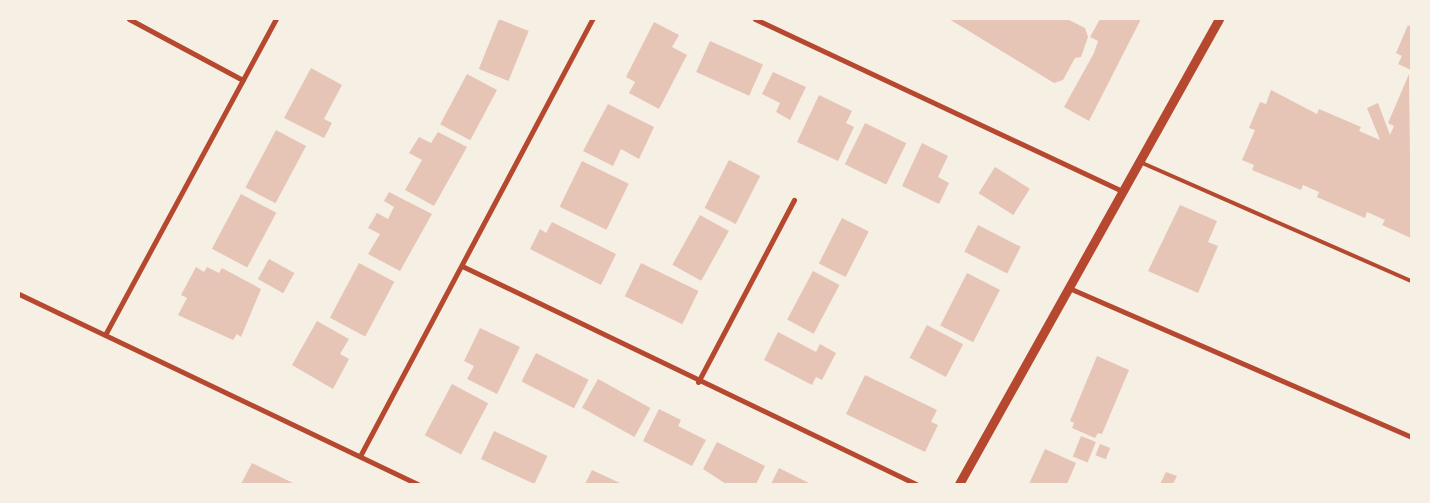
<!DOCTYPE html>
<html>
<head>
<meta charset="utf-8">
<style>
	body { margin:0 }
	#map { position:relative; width:1430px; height:503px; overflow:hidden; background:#f6efe4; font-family:"Public Sans",sans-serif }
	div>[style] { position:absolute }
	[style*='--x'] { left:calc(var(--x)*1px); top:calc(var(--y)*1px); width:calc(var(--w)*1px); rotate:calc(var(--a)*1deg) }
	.building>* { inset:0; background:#e6c5b7; transform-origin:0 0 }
	.service>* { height:4px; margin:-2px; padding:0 2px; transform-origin:2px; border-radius:2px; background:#b5482f }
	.minor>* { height:5px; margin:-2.5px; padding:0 2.5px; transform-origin:2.5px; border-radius:2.5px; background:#b5482f }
	.tertiary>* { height:9px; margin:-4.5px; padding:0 4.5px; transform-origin:4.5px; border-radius:4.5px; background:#b5482f }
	span { translate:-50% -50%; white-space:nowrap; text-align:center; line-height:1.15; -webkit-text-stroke:5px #f6efe4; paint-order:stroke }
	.frame { position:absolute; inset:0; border:20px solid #f6efe4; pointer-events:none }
</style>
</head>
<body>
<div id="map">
	<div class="building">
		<i style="left:499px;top:19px;width:32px;height:54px;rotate:22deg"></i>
		<i style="clip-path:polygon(949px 19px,1067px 19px,1085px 28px,1088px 37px,1081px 57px,1075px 58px,1063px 80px,1054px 83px)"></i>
		<i style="clip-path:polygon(1100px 19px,1141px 19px,1089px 121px,1064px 107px,1094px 53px,1098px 41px,1090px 37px)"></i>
		<i style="clip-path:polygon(654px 22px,679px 35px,672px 47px,687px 55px,659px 109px,629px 93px,635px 82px,626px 77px)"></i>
		<i style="clip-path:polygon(1408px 25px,1411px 27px,1411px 70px,1398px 64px,1402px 56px,1396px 53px)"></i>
		<i style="left:710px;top:41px;width:58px;height:34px;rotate:24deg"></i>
		<i style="clip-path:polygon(311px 68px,342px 85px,324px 119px,332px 123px,324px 138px,284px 118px)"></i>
		<i style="clip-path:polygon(773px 72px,806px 87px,790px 120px,776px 112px,780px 103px,762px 94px)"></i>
		<i style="left:467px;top:74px;width:34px;height:57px;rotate:28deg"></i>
		<i style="clip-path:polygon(1409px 74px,1411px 238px,1382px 225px,1385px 220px,1367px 212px,1365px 218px,1317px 197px,1319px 192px,1303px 185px,1301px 190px,1252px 170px,1254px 165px,1242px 160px,1255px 130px,1249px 128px,1260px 102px,1266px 104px,1271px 90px,1317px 114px,1319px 109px,1361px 127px,1359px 131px,1380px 140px,1367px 108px,1378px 103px,1390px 135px,1394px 126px,1388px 123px)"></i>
		<i style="clip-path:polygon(819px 95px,852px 111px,846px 123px,854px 127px,838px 161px,797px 142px)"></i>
		<i style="clip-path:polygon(608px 104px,654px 127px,639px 159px,621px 149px,613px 166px,583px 151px)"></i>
		<i style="left:865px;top:123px;width:46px;height:46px;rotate:26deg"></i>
		<i style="left:276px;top:130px;width:34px;height:65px;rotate:28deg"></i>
		<i style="clip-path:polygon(438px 132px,467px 147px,434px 206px,405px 190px,422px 160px,409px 153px,419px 137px,431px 143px)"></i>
		<i style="clip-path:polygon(922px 143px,948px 156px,938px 177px,949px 183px,939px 204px,902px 186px)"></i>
		<i style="left:729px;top:160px;width:35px;height:54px;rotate:27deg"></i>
		<i style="left:582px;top:161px;width:52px;height:51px;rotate:26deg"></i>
		<i style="left:995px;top:167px;width:41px;height:31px;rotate:32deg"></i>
		<i style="clip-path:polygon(389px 192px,432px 214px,400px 271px,368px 254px,380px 234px,368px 228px,377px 213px,388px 219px,394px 207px,384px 201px)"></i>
		<i style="left:241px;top:194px;width:40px;height:62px;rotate:28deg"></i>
		<i style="clip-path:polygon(1180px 205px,1217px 221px,1208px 242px,1218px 246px,1198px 293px,1148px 271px)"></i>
		<i style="left:700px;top:215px;width:33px;height:57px;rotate:29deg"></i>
		<i style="left:842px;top:218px;width:30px;height:51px;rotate:27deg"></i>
		<i style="clip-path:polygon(552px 222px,616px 254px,601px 285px,530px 249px,540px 229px,546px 233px)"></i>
		<i style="left:978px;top:225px;width:48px;height:30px;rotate:27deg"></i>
		<i style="left:269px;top:259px;width:29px;height:23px;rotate:29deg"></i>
		<i style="left:359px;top:263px;width:40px;height:62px;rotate:28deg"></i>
		<i style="left:641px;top:263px;width:64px;height:37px;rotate:26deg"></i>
		<i style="clip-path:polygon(196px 267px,204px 272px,207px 267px,219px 273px,222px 268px,261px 289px,241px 337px,237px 334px,233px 340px,178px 315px,187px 298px,181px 295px)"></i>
		<i style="left:813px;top:271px;width:30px;height:55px;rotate:28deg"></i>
		<i style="left:967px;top:273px;width:37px;height:59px;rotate:27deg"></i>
		<i style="clip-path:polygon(317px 321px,349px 339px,340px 354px,349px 359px,333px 389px,292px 365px)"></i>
		<i style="left:927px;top:325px;width:41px;height:37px;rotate:28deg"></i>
		<i style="clip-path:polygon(480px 328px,520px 347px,497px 394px,467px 379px,474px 366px,464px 361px)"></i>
		<i style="clip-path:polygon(778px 332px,816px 352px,820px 344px,836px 353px,822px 380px,816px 377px,812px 385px,764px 360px)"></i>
		<i style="left:536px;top:353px;width:59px;height:32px;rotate:27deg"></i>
		<i style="clip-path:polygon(1097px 356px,1129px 370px,1102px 434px,1098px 433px,1095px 438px,1072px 428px,1074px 423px,1070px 421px)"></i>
		<i style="clip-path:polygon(865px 375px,937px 410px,931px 422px,938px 425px,925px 452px,846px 414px)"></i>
		<i style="left:598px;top:379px;width:60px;height:33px;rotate:29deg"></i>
		<i style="left:452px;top:384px;width:41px;height:58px;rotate:28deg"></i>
		<i style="clip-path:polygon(659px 409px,681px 420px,678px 426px,706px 440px,692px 466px,643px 441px)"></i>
		<i style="left:494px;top:431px;width:59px;height:31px;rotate:25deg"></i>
		<i style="left:1081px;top:436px;width:16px;height:22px;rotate:22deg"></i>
		<i style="clip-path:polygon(717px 442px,765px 466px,756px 484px,726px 484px,703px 469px)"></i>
		<i style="left:1100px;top:444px;width:11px;height:12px;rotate:22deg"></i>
		<i style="clip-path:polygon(1045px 449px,1076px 463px,1067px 484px,1029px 484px)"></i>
		<i style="clip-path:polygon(252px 463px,295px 484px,241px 484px)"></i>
		<i style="clip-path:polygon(779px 468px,811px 484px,771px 484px)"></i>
		<i style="clip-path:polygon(592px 470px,622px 484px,585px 484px)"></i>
		<i style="clip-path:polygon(1166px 472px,1177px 476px,1173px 484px,1160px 484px)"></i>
	</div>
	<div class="service">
		<i style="--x:1140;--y:162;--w:296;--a:23.7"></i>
	</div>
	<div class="minor">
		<i style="--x:129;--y:19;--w:129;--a:28.2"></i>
		<i style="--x:755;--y:19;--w:406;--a:25.1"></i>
		<i style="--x:462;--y:266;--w:504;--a:25.65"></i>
		<i style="--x:1069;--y:288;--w:373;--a:23.5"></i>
		<i style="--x:19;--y:294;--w:442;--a:25.5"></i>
		<i style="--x:106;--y:333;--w:357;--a:-61.6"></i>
		<i style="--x:698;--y:382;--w:206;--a:-62.2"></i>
		<i style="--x:360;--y:456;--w:495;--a:-62"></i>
	</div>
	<div class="tertiary">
		<i style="--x:959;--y:484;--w:533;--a:-60.79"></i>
	</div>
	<div class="frame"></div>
</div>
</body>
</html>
